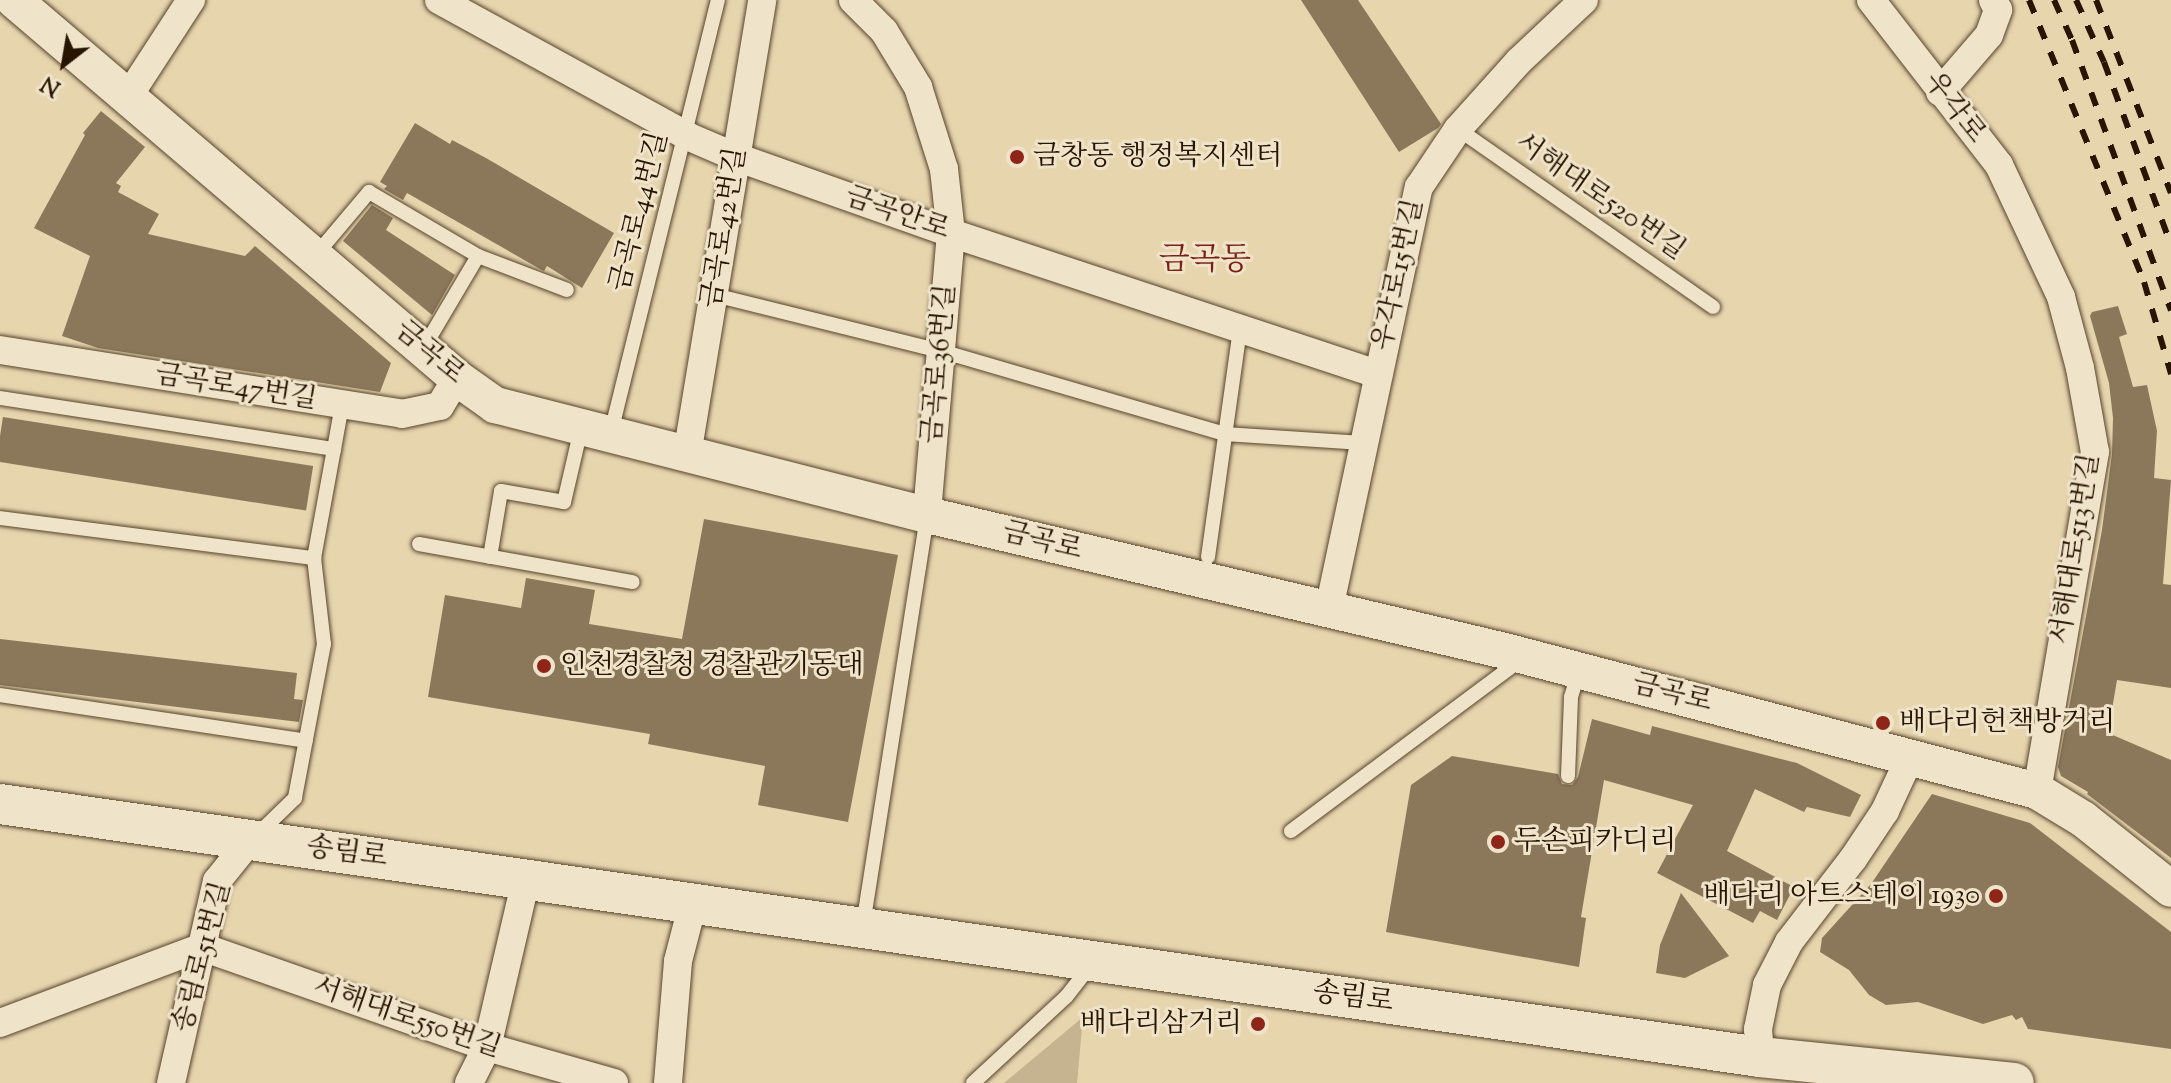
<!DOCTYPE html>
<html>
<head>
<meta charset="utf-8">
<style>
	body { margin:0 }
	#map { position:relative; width:2171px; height:1083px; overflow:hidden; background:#e7d5ae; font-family:"Sorts Mill Goudy","Noto Serif KR",serif }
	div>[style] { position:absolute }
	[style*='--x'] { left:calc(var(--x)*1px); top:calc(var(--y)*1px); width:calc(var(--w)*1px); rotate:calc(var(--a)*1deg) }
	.green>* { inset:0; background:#c6b491 }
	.building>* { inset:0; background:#8b785b; transform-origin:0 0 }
	.roads { filter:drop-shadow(0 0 2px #57442c) drop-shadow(0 0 2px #57442c) }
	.service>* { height:14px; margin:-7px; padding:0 7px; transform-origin:7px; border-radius:7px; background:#efe4ca }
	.minor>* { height:28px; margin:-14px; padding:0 14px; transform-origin:14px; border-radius:14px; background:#efe4ca }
	.tertiary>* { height:36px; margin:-18px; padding:0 18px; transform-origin:18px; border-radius:18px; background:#efe4ca }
	.secondary>* { height:40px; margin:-20px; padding:0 20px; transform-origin:20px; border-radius:20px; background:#efe4ca }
	.rail>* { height:6px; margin-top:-3px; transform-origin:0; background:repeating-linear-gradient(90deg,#271401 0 14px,transparent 0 28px) }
	.dots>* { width:22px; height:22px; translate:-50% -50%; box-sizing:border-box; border:4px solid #efe4ca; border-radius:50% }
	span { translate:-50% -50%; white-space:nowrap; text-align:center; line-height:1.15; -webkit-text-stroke:6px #efe4ca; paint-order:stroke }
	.street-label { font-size:28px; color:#271401 }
	.poi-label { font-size:28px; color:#271401 }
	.left { translate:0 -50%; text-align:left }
	.right { translate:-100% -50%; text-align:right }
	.quarter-label { font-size:32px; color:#7a1f14 }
	.north { position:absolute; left:24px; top:24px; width:80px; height:80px; -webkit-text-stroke:6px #efe4ca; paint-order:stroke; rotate:211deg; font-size:22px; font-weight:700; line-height:32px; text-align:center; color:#271401 }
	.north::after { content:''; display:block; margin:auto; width:28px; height:36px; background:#271401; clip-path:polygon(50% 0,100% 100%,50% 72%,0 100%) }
</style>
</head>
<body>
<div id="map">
	<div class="green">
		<i style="clip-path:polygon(1083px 1017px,1077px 1083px,1004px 1083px)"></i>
	</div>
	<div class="building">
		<i style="clip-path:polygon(1301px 0,1358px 0,1441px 124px,1438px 128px,1399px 152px)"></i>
		<i style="clip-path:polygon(101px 111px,145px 147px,116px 183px,121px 186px,118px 192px,159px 214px,148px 234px,245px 256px,255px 246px,391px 363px,380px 392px,98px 348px,62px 336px,90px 256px,34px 228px,85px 135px,83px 133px)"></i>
		<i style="clip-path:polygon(415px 123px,450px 144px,452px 140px,486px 158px,614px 233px,582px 288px,547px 266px,544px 271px,540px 269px,407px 193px,403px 200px,384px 189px,387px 186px,380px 182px)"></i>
		<i style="clip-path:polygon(372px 205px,393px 218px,386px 230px,455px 275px,432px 315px,343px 241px)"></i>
		<i style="clip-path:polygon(2118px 306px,2127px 334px,2119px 337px,2133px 387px,2147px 385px,2157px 431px,2154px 478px,2171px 480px,2163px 584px,2171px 585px,2171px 688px,2117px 680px,2108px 733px,2171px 760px,2171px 858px,2087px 794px,2088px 792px,2061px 776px,2058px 767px,2102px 530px,2112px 454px,2113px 418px,2109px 383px,2090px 316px,2092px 312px)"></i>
		<i style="left:3px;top:417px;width:314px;height:45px;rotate:9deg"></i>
		<i style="clip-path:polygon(704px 519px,898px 555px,848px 822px,758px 805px,765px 766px,648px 744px,650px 734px,428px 697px,445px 595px,521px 608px,526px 578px,595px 590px,589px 624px,682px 639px)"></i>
		<i style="clip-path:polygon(0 639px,297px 673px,294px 699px,303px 700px,299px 722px,0 685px)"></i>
		<i style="clip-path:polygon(1592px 719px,1650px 735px,1652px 726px,1797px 763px,1861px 795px,1850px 817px,1807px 807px,1804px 812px,1755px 789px,1727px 851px,1794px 887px,1777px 920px,1760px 911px,1753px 923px,1657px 873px,1693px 805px,1604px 780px,1581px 917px,1586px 918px,1579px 967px,1386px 932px,1411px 785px,1452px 756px,1558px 774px,1562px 784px,1572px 785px,1578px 777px)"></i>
		<i style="clip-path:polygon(1932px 794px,2030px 823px,2171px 932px,2171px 1049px,2028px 1029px,2022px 1017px,2016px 1020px,2012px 1015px,1983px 1024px,1918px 1002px,1886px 1005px,1869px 995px,1849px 970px,1820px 952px,1822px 938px,1871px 884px)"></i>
		<i style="clip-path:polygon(1681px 893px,1729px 956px,1685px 978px,1656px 973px,1660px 945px)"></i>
	</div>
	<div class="roads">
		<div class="service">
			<i style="--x:1458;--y:129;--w:311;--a:34.9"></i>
			<i style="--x:315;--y:256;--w:84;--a:-49.8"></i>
			<i style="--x:369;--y:192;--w:126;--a:30.4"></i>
			<i style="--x:478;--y:256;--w:95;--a:20.9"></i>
			<i style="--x:714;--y:295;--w:234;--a:13.9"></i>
			<i style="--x:941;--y:351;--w:295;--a:16.3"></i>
			<i style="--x:1224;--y:434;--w:140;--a:3.7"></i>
			<i style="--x:423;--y:349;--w:108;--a:-59.4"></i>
			<i style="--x:0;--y:398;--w:338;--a:8.7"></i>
			<i style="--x:334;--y:449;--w:111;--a:100.4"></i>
			<i style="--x:314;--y:558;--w:87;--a:83.4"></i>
			<i style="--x:324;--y:644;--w:157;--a:100.7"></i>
			<i style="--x:295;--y:798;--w:52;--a:135.8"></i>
			<i style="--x:611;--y:432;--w:445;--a:-76.1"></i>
			<i style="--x:334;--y:449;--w:45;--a:-79.7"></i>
			<i style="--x:0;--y:518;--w:317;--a:7.3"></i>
			<i style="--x:419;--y:544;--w:217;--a:10.1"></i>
			<i style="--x:490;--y:557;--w:67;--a:-80.5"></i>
			<i style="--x:501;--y:491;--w:64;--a:9.9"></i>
			<i style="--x:564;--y:502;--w:75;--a:-76.9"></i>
			<i style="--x:1208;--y:557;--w:231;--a:-82"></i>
			<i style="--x:0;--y:695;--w:309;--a:8.5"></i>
			<i style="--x:1568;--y:776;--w:79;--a:-87.8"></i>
			<i style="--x:1571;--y:697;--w:27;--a:-73"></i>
			<i style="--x:1291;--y:831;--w:288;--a:-36.7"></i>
			<i style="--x:863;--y:925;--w:415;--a:-81.1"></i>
			<i style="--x:973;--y:1083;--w:127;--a:-42.8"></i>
			<i style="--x:1066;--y:997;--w:41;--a:-52"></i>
		</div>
		<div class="minor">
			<i style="--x:439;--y:0;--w:283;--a:28.7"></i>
			<i style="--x:687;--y:136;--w:53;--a:23.2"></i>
			<i style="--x:736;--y:157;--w:228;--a:19.5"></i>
			<i style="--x:951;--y:233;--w:450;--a:18.3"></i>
			<i style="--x:853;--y:0;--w:44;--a:45"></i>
			<i style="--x:884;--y:31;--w:66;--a:58.7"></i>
			<i style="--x:918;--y:87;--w:86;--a:72.4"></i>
			<i style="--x:944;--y:169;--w:64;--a:83.8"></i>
			<i style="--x:951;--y:233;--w:283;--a:94.9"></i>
			<i style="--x:1871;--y:0;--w:209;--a:52.2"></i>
			<i style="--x:1999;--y:165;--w:146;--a:64.8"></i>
			<i style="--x:2061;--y:297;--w:73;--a:75"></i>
			<i style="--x:2080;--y:368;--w:85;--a:79.9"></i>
			<i style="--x:2095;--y:452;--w:344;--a:99.7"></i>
			<i style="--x:1940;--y:92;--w:75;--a:-49.3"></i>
			<i style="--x:1989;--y:35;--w:27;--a:-70"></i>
			<i style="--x:1998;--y:10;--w:11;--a:-117"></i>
			<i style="--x:128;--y:97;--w:116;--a:-57"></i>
			<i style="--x:0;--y:350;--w:407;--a:9"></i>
			<i style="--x:402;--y:414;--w:39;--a:-12"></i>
			<i style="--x:440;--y:406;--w:33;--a:-59"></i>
			<i style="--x:687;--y:455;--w:461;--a:-80.6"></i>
			<i style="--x:1329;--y:609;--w:431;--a:-78"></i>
			<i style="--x:1419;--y:187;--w:70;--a:-56.1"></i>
			<i style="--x:1458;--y:129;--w:91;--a:-48.1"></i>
			<i style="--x:1519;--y:61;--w:89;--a:-43.2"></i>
			<i style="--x:0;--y:1023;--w:216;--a:-20.6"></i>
			<i style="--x:202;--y:947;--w:302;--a:19.3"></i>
			<i style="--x:487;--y:1047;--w:132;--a:15.8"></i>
			<i style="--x:1760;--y:1057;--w:28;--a:-94"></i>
			<i style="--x:1758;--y:1029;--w:45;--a:-78.4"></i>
			<i style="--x:1767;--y:985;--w:48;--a:-62.9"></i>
			<i style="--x:1789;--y:942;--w:105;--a:-52.4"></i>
			<i style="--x:1853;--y:859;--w:58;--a:-56.3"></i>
			<i style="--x:1885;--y:811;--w:62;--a:-65.1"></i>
			<i style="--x:171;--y:1083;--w:207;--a:-77.2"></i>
			<i style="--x:217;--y:881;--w:54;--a:-51"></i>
			<i style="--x:469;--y:1083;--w:40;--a:-63.4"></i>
			<i style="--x:487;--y:1047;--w:172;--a:-76.9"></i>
			<i style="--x:668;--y:1083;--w:122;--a:-85.3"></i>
			<i style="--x:678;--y:961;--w:60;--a:-75.5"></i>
		</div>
		<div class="tertiary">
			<i style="--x:14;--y:0;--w:582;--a:40.47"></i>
			<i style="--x:457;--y:378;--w:47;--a:35.4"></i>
			<i style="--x:495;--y:405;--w:446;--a:14.3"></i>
			<i style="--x:927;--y:515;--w:594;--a:13.24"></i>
			<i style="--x:1505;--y:651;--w:550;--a:14.74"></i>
			<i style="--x:2037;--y:791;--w:54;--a:31.3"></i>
			<i style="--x:2083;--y:819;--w:112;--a:38.5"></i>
		</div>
		<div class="secondary">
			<i style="--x:0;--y:804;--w:1778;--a:8.18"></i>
			<i style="--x:1760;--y:1057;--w:255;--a:5.8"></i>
		</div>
	</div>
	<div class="rail">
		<i style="--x:2029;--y:0;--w:305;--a:67.8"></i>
		<i style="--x:2144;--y:282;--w:96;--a:73.6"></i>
		<i style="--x:2054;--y:0;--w:44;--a:65.8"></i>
		<i style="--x:2072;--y:40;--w:288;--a:69.9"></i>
		<i style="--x:2076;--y:0;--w:68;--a:65.7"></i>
		<i style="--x:2104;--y:62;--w:195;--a:69.9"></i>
		<i style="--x:2096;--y:0;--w:207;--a:68.8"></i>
	</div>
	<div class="dots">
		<i style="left:1017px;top:157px;background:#8f2418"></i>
		<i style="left:544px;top:666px;background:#8f2418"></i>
		<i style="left:1883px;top:723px;background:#8f2418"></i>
		<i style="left:1498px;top:842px;background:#8f2418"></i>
		<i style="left:1996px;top:896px;background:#8f2418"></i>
		<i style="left:1258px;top:1024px;background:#8f2418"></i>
	</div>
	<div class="street-label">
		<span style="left:1954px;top:108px;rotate:52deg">우각로</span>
		<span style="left:1600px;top:197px;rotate:35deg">서해대로520번길</span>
		<span style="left:640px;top:212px;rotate:-76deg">금곡로44번길</span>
		<span style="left:897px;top:214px;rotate:19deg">금곡안로</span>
		<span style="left:725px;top:228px;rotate:-81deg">금곡로42번길</span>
		<span style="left:1399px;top:275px;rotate:-78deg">우각로15번길</span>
		<span style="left:429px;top:353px;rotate:40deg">금곡로</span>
		<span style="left:940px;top:364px;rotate:-85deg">금곡로36번길</span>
		<span style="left:236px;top:388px;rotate:9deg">금곡로47번길</span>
		<span style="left:1042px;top:542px;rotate:14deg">금곡로</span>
		<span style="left:2076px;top:549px;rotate:-81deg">서해대로513번길</span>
		<span style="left:1672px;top:694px;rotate:14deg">금곡로</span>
		<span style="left:347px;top:853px;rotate:8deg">송림로</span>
		<span style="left:203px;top:957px;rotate:-75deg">송림로51번길</span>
		<span style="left:1353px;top:998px;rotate:8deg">송림로</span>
		<span style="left:407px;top:1018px;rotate:19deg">서해대로550번길</span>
	</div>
	<div class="poi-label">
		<span class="left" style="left:1033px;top:157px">금창동 행정복지센터</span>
		<span class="left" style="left:560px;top:666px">인천경찰청 경찰관기동대</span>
		<span class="left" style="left:1899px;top:723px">배다리헌책방거리</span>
		<span class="left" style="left:1514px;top:842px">두손피카디리</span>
		<span class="right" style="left:1980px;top:896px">배다리 아트스테이 1930</span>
		<span class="right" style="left:1242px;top:1024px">배다리삼거리</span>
	</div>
	<div class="quarter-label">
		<span style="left:1205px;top:261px">금곡동</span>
	</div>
	<div class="north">N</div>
</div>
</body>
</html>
